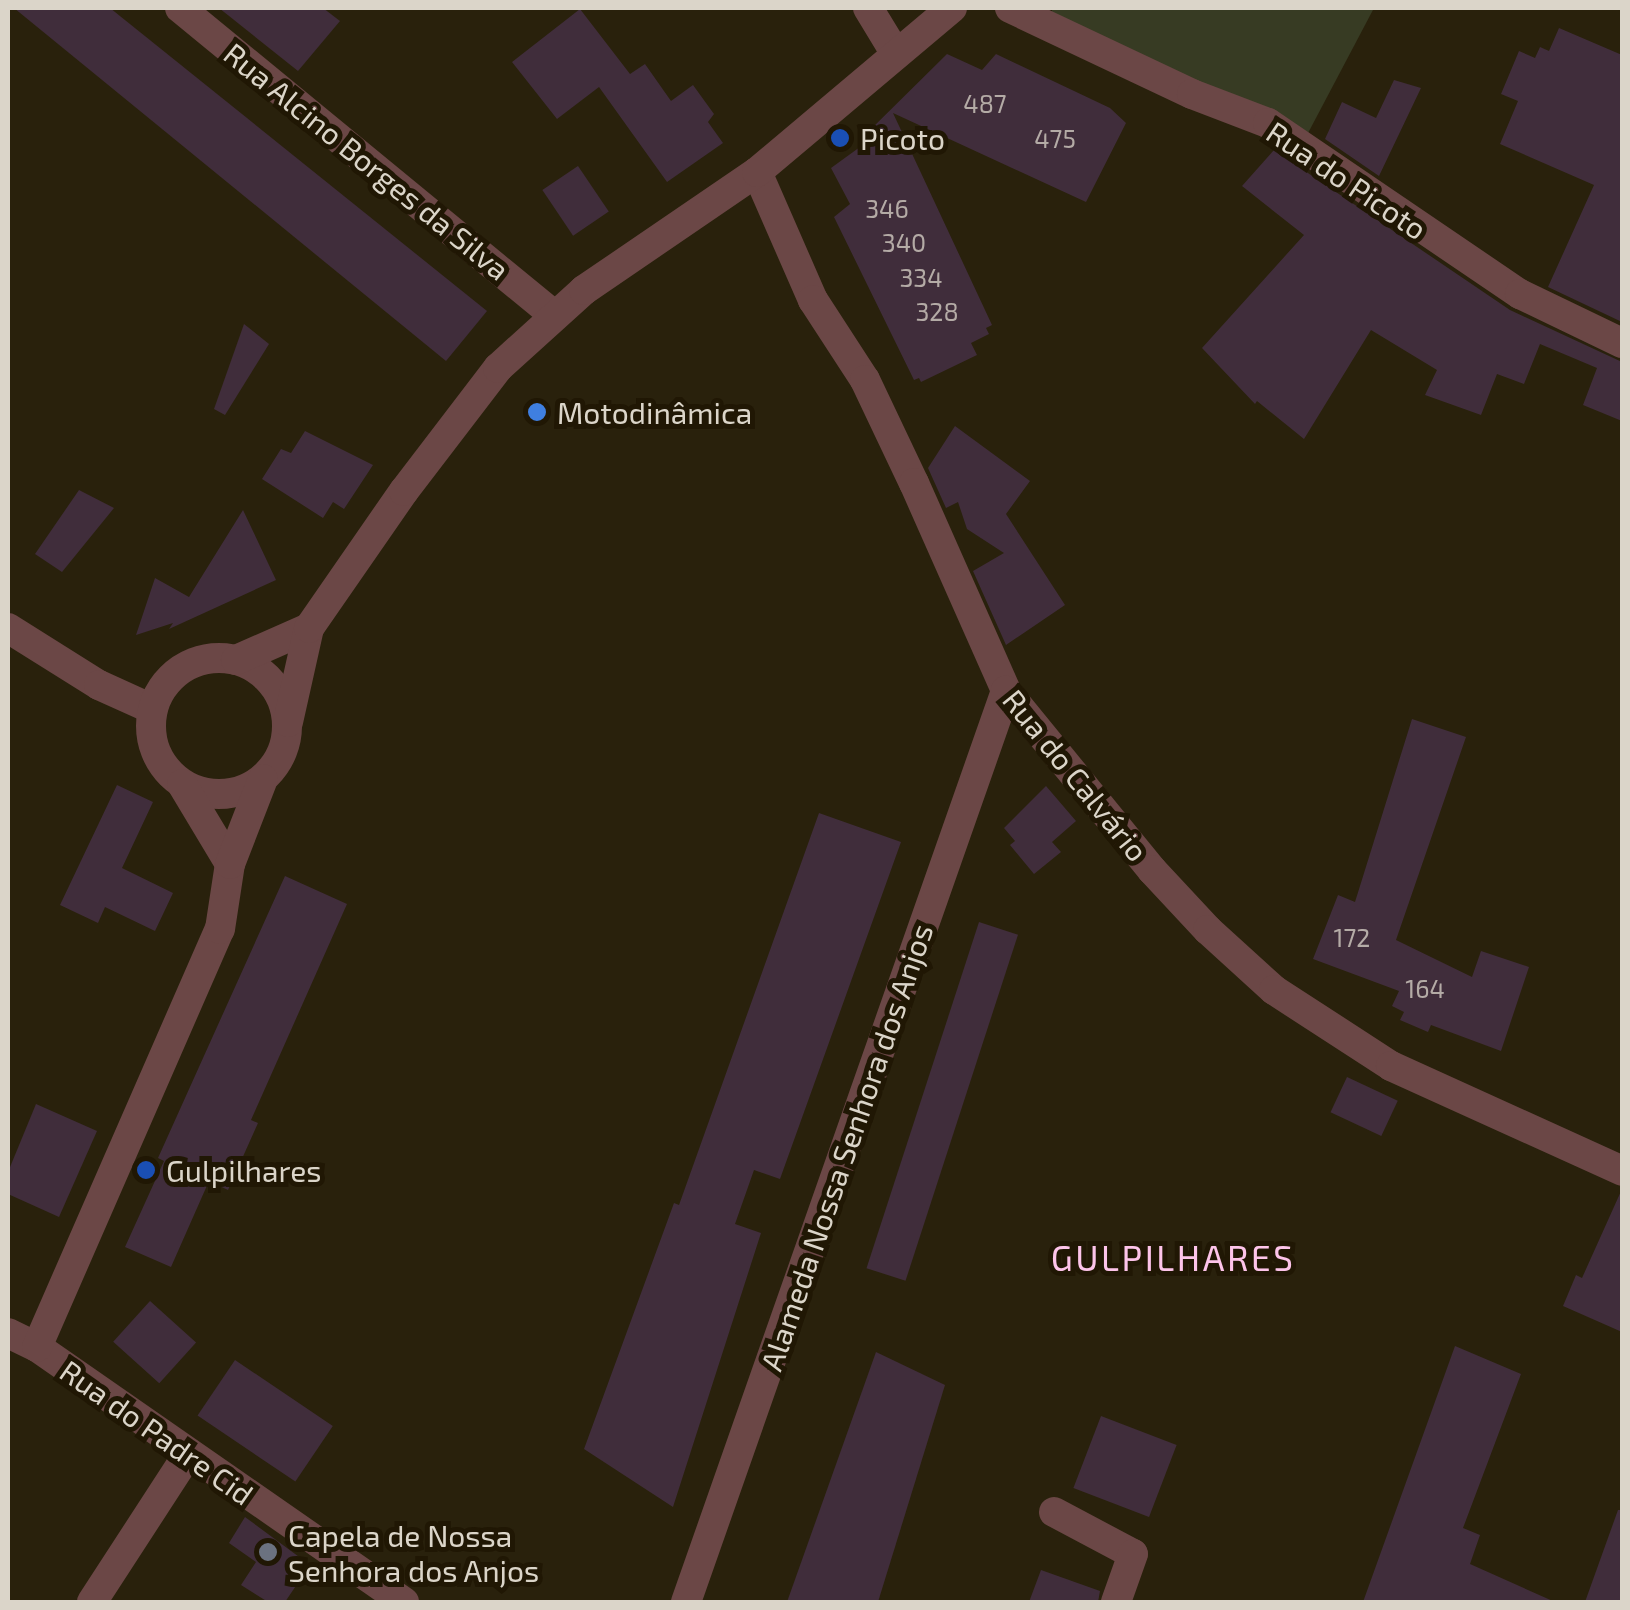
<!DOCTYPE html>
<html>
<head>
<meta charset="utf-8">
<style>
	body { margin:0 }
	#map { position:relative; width:1630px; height:1610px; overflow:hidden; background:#29210c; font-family:"Exo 2",sans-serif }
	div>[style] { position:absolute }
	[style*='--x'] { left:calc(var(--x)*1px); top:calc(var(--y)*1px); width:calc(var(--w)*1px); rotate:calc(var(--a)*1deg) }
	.green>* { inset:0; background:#373b23 }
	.building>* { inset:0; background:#402d3b; transform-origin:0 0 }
	.minor>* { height:30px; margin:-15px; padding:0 15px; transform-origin:15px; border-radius:15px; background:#6b4746 }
	.minor>.ring { margin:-15px; padding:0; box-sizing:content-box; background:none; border:30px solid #6b4746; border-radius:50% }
	.dots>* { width:28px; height:28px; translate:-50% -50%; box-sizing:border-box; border:5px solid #201704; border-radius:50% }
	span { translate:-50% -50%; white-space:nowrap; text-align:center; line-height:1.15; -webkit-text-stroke:10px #201704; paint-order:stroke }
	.number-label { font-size:25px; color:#b4aba6 }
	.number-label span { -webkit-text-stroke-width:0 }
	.poi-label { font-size:30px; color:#dbd5c9 }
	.left { translate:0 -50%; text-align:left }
	.street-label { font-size:30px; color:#dbd5c9 }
	.quarter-label { font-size:35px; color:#fdc4ea; letter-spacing:2.5px }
	.frame { position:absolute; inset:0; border:10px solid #dbd5c9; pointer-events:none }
</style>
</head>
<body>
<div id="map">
	<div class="green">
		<i style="clip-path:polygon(1053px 8px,1374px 8px,1307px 135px,1051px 13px)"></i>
	</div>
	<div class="building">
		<i style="clip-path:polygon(14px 8px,110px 8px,487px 311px,446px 361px)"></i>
		<i style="clip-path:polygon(219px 8px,323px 8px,340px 21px,298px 71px)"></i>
		<i style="clip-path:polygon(580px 9px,630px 74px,645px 64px,671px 101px,693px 85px,714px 114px,708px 122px,723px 143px,667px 182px,599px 87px,557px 119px,512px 62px)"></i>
		<i style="clip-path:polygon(1559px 28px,1622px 55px,1622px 322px,1548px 287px,1594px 185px,1500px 144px,1518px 101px,1501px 94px,1519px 51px,1535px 58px,1540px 47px,1549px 51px)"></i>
		<i style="clip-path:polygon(947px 54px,982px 70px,996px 54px,1110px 108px,1126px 123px,1086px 202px,893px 113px,992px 325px,986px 328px,989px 334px,971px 343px,977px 355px,921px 382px,919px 378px,914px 380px,834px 217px,850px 204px,831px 168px,871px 139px,866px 134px)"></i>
		<i style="clip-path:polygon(1394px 80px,1421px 88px,1379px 176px,1325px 139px,1342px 102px,1376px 118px)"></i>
		<i style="clip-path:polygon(1274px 150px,1510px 310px,1622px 362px,1622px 421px,1583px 405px,1597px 368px,1540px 344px,1524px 384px,1497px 374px,1481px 415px,1425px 395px,1437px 370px,1371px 330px,1304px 439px,1257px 401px,1255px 404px,1202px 348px,1304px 235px,1242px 186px)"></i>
		<i style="left:578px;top:166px;width:55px;height:43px;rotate:56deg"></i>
		<i style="clip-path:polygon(244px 324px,269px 344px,225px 415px,214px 409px)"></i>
		<i style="clip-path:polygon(955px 426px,1030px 481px,1006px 514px,1065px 605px,1006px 645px,973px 571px,1004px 553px,967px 529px,958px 502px,946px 508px,928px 468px)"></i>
		<i style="clip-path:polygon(305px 431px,373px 465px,344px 509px,333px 502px,323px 518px,262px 479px,281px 449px,291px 453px)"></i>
		<i style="clip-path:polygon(79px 490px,114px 508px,62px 572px,35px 554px)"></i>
		<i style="clip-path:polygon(243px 510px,276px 580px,169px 629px,173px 623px,136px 635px,155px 578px,189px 597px)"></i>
		<i style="clip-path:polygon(1412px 719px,1466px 737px,1396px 940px,1472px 977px,1481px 951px,1529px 967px,1501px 1051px,1431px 1025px,1428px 1032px,1400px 1020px,1404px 1012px,1392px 1006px,1399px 991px,1313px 959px,1338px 895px,1355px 902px)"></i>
		<i style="clip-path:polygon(117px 785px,153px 802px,122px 868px,173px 893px,155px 931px,105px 907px,98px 923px,60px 905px)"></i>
		<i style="clip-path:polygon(1046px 786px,1076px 821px,1052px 842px,1061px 852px,1034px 874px,1010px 845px,1015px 841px,1004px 828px)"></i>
		<i style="clip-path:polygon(819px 813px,901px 842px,780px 1179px,754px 1170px,735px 1224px,761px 1233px,673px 1507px,584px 1449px,674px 1203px,679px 1205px)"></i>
		<i style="clip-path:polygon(285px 876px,347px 904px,251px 1120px,258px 1123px,228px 1190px,209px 1181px,171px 1267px,125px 1247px,164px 1161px,158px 1158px)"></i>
		<i style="left:979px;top:922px;width:41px;height:364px;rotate:18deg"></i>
		<i style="left:1347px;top:1077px;width:56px;height:39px;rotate:25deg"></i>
		<i style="clip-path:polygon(36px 1104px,97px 1131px,59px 1217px,8px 1194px,8px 1172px)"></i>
		<i style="clip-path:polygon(1622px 1189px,1622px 1332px,1563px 1306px,1576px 1275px,1582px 1278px)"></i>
		<i style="left:150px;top:1301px;width:62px;height:55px;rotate:42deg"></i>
		<i style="clip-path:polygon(1455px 1346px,1521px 1374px,1463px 1528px,1480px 1535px,1470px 1564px,1555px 1602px,1363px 1602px)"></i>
		<i style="clip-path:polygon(876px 1352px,945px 1385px,878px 1602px,787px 1602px)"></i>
		<i style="left:235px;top:1360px;width:118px;height:67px;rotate:34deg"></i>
		<i style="left:1101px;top:1416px;width:81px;height:77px;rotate:21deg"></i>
		<i style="clip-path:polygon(1618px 1510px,1622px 1510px,1622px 1602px,1585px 1602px)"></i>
		<i style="clip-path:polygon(245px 1517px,310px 1565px,285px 1602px,268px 1602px,241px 1585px,256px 1562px,229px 1543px)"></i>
		<i style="clip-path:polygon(1041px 1570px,1100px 1591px,1098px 1602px,1029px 1602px)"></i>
	</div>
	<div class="minor">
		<i style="--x:180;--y:8;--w:484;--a:39.4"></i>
		<i style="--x:868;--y:8;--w:54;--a:58.7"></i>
		<i style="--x:1010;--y:8;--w:201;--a:25.3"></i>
		<i style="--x:1192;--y:94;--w:81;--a:20.9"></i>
		<i style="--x:1268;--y:123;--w:305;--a:34.2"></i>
		<i style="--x:1520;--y:294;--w:113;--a:25.7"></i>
		<i style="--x:757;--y:172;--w:140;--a:66.4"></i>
		<i style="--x:813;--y:300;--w:95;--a:57"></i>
		<i style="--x:865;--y:380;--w:114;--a:64.6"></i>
		<i style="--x:914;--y:483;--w:227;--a:66.1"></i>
		<i style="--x:1006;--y:691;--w:231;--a:50.8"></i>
		<i style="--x:1152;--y:870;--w:82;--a:47"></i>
		<i style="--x:1208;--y:930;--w:89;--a:42.3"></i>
		<i style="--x:1274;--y:990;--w:140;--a:33"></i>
		<i style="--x:1391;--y:1066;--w:254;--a:24.4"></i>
		<i style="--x:8;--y:628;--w:107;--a:32.1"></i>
		<i style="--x:99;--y:685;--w:58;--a:24.4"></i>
		<i class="ring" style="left:151px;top:658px;width:106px;height:106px"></i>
		<i style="--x:236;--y:660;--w:80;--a:-23.7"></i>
		<i style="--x:288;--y:722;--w:96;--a:-77.4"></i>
		<i style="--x:309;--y:628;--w:167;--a:-55.3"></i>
		<i style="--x:404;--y:491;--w:155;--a:-52.6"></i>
		<i style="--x:498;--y:368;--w:116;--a:-42.2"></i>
		<i style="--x:584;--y:290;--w:209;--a:-34.3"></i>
		<i style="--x:757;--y:172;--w:255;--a:-40.1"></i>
		<i style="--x:182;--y:784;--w:93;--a:59"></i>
		<i style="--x:8;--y:1333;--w:32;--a:26"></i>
		<i style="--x:37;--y:1347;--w:447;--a:34.8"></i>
		<i style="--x:37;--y:1347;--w:456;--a:-66.4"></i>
		<i style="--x:220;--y:929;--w:66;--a:-81.3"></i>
		<i style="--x:230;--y:864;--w:91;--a:-68.8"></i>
		<i style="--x:1054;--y:1512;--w:89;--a:28"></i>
		<i style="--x:1133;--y:1554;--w:51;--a:109.5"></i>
		<i style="--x:92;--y:1602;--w:176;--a:-57"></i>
		<i style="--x:686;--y:1602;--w:966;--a:-70.65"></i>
	</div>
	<div class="dots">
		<i style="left:840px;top:138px;background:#1a4fb4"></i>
		<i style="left:537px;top:412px;background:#3f7fe0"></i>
		<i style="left:146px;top:1170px;background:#1a4fb4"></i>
		<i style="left:268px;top:1552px;background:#6b7280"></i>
	</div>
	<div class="number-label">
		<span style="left:985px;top:103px">487</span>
		<span style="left:1055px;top:138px">475</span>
		<span style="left:887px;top:208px">346</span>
		<span style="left:904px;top:242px">340</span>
		<span style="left:921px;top:277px">334</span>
		<span style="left:937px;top:311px">328</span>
		<span style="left:1352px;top:937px">172</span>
		<span style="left:1425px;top:988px">164</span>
	</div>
	<div class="poi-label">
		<span class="left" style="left:860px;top:138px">Picoto</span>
		<span class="left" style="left:557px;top:412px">Motodinâmica</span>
		<span class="left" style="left:166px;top:1170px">Gulpilhares</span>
		<span class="left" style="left:288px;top:1552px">Capela de Nossa<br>Senhora dos Anjos</span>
	</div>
	<div class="street-label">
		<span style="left:367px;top:161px;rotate:39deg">Rua Alcino Borges da Silva</span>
		<span style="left:1347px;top:180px;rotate:34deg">Rua do Picoto</span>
		<span style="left:1076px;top:775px;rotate:51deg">Rua do Calvário</span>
		<span style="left:846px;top:1147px;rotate:-71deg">Alameda Nossa Senhora dos Anjos</span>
		<span style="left:157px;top:1432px;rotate:35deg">Rua do Padre Cid</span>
	</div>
	<div class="quarter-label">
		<span style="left:1173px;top:1257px">GULPILHARES</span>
	</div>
	<div class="frame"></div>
</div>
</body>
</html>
